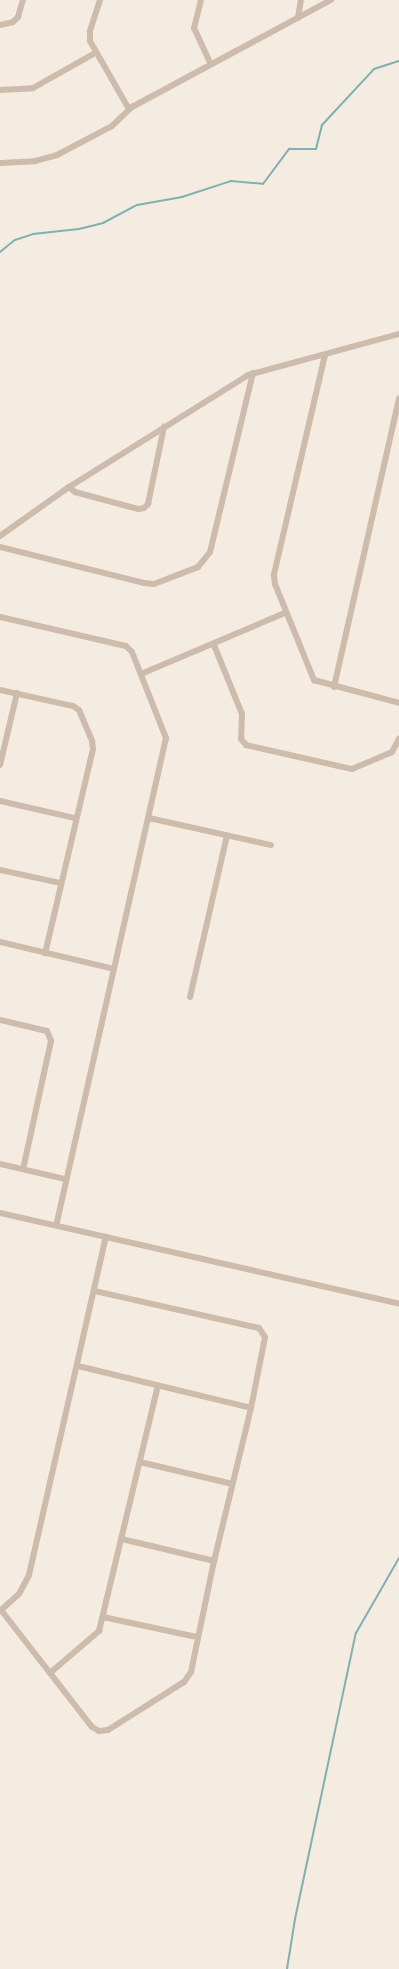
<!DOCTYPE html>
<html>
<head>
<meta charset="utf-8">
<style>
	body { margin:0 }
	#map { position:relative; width:399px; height:1969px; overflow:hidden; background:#f4ebe1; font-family:Inter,sans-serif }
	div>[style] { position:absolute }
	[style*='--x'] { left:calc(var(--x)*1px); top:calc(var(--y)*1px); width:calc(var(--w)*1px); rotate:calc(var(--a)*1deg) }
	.stream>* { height:2px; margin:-1px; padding:0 1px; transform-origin:1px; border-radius:1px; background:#7fb0b2 }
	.street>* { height:6px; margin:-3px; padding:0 3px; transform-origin:3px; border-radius:3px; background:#cdbbac }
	span { translate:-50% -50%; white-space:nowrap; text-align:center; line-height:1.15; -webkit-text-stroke:3px #fbf5ee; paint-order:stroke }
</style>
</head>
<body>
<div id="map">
	<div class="stream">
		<i style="--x:0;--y:252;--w:19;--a:-39"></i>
		<i style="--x:15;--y:240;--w:19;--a:-18"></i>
		<i style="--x:33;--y:234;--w:46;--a:-6.2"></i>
		<i style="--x:79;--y:229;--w:25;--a:-14"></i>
		<i style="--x:103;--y:223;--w:38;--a:-28"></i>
		<i style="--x:137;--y:205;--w:46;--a:-10.1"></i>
		<i style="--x:182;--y:197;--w:52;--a:-18.1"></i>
		<i style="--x:231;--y:181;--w:32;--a:5"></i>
		<i style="--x:263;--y:184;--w:44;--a:-53.4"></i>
		<i style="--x:289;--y:149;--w:27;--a:0"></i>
		<i style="--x:316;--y:149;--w:25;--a:-76"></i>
		<i style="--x:322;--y:125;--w:76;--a:-47.1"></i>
		<i style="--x:374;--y:69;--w:26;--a:-18"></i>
		<i style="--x:287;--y:1969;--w:51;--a:-80.9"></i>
		<i style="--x:295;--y:1919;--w:292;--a:-78"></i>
		<i style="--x:356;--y:1633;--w:86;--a:-60.2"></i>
	</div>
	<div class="street">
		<i style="--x:100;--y:0;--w:33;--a:108"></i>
		<i style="--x:90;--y:31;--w:10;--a:90"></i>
		<i style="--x:90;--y:41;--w:78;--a:60.2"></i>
		<i style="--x:201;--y:0;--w:29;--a:104"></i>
		<i style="--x:194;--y:28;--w:40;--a:65"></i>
		<i style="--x:298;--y:18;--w:18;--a:-81"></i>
		<i style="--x:0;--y:25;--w:13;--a:-13"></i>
		<i style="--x:13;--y:22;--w:7;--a:-45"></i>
		<i style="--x:18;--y:17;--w:18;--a:-74"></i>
		<i style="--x:0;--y:90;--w:33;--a:-3"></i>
		<i style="--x:33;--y:88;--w:71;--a:-29.4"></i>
		<i style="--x:0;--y:163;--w:35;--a:-3"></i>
		<i style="--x:35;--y:161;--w:23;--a:-15"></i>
		<i style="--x:57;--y:155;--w:62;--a:-27.8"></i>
		<i style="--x:112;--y:126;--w:28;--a:-44"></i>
		<i style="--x:132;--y:107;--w:226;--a:-28.3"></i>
		<i style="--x:325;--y:355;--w:226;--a:103.1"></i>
		<i style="--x:274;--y:575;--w:9;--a:84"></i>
		<i style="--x:275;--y:584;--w:104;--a:67.9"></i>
		<i style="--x:314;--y:680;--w:88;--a:15.1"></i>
		<i style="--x:69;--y:487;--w:8;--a:40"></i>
		<i style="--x:75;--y:492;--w:65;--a:15.1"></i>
		<i style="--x:138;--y:509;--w:6;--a:-9"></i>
		<i style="--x:144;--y:508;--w:6;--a:-45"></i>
		<i style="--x:148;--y:504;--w:79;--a:-78.3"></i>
		<i style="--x:0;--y:536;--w:85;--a:-35.4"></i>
		<i style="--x:69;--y:487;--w:211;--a:-32"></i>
		<i style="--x:248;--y:375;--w:156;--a:-15.2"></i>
		<i style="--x:0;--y:547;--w:148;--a:14"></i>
		<i style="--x:144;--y:583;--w:10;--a:6"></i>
		<i style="--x:154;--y:584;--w:47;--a:-21.1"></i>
		<i style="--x:198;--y:567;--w:19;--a:-51"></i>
		<i style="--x:210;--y:552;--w:184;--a:-76.5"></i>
		<i style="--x:0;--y:617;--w:129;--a:13"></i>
		<i style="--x:126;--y:646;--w:8;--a:45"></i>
		<i style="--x:132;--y:652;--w:92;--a:68.4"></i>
		<i style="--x:166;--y:738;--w:499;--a:102.7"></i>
		<i style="--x:214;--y:645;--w:74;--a:67.9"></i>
		<i style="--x:242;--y:714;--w:25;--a:92"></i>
		<i style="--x:241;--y:739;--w:8;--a:50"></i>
		<i style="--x:246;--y:745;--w:109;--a:12.8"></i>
		<i style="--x:352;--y:769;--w:43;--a:-23"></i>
		<i style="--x:392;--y:752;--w:15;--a:-62"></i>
		<i style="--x:141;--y:674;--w:156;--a:-23"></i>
		<i style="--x:334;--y:687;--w:296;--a:-77.3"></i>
		<i style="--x:0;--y:690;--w:75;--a:12.4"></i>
		<i style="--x:73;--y:706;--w:7;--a:34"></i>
		<i style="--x:79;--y:710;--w:34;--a:67"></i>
		<i style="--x:92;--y:741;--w:8;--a:83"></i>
		<i style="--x:93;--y:749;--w:210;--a:103.2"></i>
		<i style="--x:0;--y:765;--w:74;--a:-76.7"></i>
		<i style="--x:0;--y:801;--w:77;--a:12.8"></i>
		<i style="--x:149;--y:818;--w:125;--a:12.5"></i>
		<i style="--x:0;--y:870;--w:61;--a:12.2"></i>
		<i style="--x:0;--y:942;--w:117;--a:13.3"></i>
		<i style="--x:190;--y:997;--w:165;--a:-77.1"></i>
		<i style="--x:0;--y:1020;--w:48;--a:13.2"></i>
		<i style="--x:47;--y:1031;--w:11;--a:68"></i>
		<i style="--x:51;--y:1041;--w:131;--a:102.3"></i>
		<i style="--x:0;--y:1164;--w:67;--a:13"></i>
		<i style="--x:0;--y:1213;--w:409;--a:12.8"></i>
		<i style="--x:78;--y:1366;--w:178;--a:13.6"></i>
		<i style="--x:140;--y:1462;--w:95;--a:13.4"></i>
		<i style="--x:122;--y:1539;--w:95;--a:13.4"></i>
		<i style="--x:1;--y:1610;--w:148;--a:52.1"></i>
		<i style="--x:92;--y:1727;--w:8;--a:30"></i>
		<i style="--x:99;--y:1731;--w:9;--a:-6"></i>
		<i style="--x:108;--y:1730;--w:90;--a:-32.3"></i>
		<i style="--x:184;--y:1682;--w:12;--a:-55"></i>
		<i style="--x:191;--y:1672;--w:113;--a:-78.3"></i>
		<i style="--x:214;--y:1561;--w:157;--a:-76.4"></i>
		<i style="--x:251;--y:1408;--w:72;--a:-78.8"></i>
		<i style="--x:265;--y:1337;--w:11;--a:-124"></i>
		<i style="--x:259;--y:1328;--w:168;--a:-167.3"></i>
		<i style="--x:0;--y:1611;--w:25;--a:-42"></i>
		<i style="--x:19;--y:1594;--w:21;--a:-62"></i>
		<i style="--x:29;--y:1575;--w:347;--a:-77.2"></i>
		<i style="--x:103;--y:1617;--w:96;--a:12"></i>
		<i style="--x:50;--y:1673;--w:65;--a:-40.6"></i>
		<i style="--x:99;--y:1631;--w:252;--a:-76.5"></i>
	</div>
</div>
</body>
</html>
